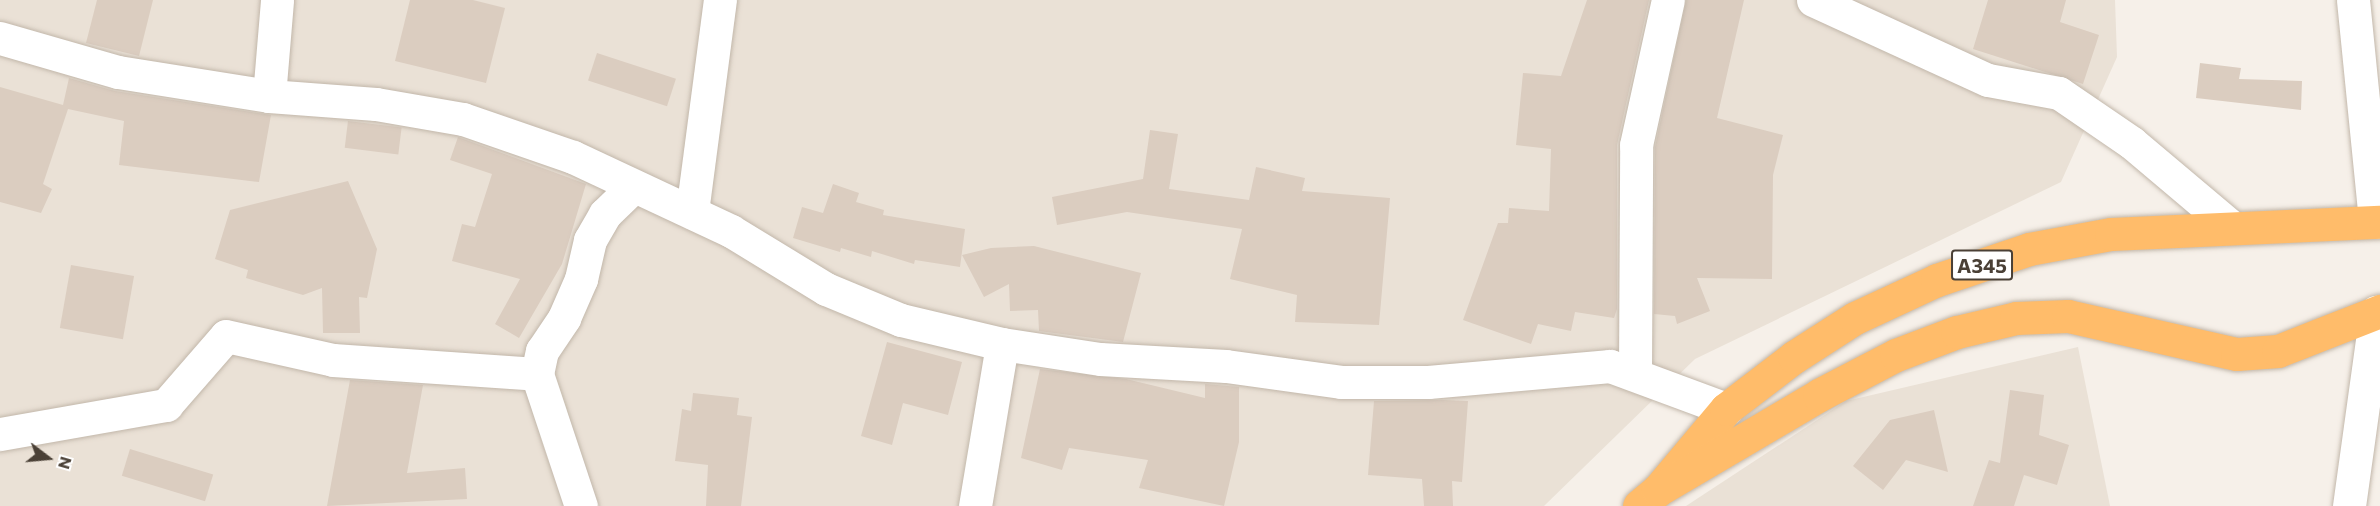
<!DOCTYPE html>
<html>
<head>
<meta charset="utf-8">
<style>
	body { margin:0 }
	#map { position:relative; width:2380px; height:506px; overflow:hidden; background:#f6f0e9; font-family:Commissioner,sans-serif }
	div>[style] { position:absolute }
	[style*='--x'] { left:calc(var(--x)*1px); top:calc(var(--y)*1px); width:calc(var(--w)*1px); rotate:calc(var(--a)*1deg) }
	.residential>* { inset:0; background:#eae1d6 }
	.building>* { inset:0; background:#dbcdc0; transform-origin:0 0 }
	.roads { filter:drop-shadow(0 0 2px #c2b7aa) drop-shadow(0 0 2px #c2b7aa) }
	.street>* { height:33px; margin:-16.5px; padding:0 16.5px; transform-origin:16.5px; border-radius:16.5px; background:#fff }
	.highway>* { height:33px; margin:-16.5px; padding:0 16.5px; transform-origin:16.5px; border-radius:16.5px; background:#ffbc6a }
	span { translate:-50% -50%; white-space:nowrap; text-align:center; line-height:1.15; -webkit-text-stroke:6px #fff; paint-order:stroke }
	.shield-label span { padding:2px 4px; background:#fff; border:2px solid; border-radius:4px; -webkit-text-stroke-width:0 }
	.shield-label { font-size:20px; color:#4a4036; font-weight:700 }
	.north { position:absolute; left:18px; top:428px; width:60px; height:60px; -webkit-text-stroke:4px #fff; paint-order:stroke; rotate:106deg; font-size:16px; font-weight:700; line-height:24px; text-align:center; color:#4a4036 }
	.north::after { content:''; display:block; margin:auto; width:21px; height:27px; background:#4a4036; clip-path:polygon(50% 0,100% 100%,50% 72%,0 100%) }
</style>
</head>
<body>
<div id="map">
	<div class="residential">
		<i style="clip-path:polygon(0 0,2115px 0,2117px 57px,2061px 182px,1695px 359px,1544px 506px,0 506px)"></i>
		<i style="clip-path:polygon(2078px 347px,2110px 506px,1686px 506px,1846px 401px)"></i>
	</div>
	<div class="building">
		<i style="clip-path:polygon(97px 0,153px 0,139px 56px,86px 43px)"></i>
		<i style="clip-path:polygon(410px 0,473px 0,505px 8px,486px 83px,395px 61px)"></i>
		<i style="clip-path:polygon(1587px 0,1649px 0,1617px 145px,1617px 309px,1614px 318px,1575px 312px,1571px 331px,1538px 324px,1531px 344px,1463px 320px,1498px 223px,1508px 223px,1509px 208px,1549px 211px,1551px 149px,1516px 145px,1523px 73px,1561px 76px)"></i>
		<i style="clip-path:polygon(1686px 0,1744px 0,1717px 118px,1783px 135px,1773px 175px,1772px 279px,1697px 278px,1710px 311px,1677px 324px,1675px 316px,1654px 314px,1655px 147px)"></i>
		<i style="clip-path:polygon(1988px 0,2066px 0,2060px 22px,2099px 35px,2083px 84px,1973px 49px)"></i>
		<i style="left:597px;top:53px;width:83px;height:29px;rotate:18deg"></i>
		<i style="clip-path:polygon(2200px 63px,2241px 68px,2239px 79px,2302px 81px,2301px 110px,2196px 98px)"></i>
		<i style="clip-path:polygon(69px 78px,115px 91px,271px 115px,259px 182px,119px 165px,124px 121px,68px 109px,43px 184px,52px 189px,41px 213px,0 202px,0 87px,63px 105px)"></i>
		<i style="left:348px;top:121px;width:54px;height:27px;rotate:7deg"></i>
		<i style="clip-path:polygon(1150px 130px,1178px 134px,1169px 189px,1249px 200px,1256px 167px,1305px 178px,1302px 191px,1390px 198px,1379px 325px,1295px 322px,1297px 295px,1230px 279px,1242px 229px,1127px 212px,1057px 225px,1052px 197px,1143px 179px)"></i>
		<i style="clip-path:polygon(458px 137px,586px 184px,562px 264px,519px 338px,495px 324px,520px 279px,452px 261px,462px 224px,475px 227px,492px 174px,450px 160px)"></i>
		<i style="clip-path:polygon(348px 181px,377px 249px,367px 298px,359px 297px,360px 333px,323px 333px,322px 288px,303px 295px,246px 278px,248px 270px,215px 259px,230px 210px)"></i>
		<i style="clip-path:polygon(833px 184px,859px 193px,856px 202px,884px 210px,883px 215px,965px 229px,960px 267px,915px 260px,914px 264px,872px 251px,871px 257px,841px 248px,840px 252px,793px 238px,802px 207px,823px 213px)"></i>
		<i style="clip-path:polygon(1034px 246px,1141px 273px,1123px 342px,1039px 331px,1038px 310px,1010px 311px,1009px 284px,984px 297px,962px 255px,991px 248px)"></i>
		<i style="left:71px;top:265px;width:64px;height:64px;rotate:10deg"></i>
		<i style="clip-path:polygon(887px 342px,962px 362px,948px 415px,903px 403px,892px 445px,861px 436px)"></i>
		<i style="clip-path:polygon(1040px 369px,1126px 379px,1205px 398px,1205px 384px,1239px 387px,1239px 442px,1224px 506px,1139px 488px,1148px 460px,1069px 448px,1062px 470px,1021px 458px)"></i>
		<i style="clip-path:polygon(350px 380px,423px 385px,407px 473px,465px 468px,467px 499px,327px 506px)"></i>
		<i style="clip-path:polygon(2010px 390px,2044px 395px,2039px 435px,2069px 445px,2057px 485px,2024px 475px,2014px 506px,1973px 506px,1989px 460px,2000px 463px)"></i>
		<i style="clip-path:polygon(693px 393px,739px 398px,737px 415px,752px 417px,741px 506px,706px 506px,708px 465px,675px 461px,682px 409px,691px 411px)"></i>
		<i style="clip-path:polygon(1443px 400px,1468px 401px,1462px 482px,1452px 481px,1453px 506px,1424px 506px,1422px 479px,1368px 475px,1374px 401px)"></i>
		<i style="clip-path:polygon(1934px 410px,1948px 472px,1906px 460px,1883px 490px,1853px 466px,1890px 420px)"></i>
		<i style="left:130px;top:449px;width:87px;height:28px;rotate:17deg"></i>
	</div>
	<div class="roads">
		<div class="street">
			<i style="--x:1813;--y:0;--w:192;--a:24.6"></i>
			<i style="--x:1988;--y:80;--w:72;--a:10.4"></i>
			<i style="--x:2059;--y:93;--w:88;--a:34.4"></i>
			<i style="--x:2132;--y:143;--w:132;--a:40.1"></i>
			<i style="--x:2353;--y:0;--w:223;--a:84.3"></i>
			<i style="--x:0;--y:38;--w:123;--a:16.1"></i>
			<i style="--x:118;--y:72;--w:153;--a:9"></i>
			<i style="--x:269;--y:96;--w:107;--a:4.3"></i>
			<i style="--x:376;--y:104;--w:88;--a:9.8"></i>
			<i style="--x:463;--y:119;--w:116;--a:19.1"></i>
			<i style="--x:573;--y:157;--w:174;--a:25.1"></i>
			<i style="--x:731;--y:231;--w:111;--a:31.4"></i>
			<i style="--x:826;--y:289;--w:81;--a:22.5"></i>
			<i style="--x:901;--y:320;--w:104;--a:13.4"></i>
			<i style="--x:1002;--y:344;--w:99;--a:8.7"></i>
			<i style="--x:1100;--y:359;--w:126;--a:3.2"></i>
			<i style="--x:1226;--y:366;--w:116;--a:7.9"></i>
			<i style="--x:1341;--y:382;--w:87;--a:0"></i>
			<i style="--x:1428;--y:382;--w:183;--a:-5"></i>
			<i style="--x:1610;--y:366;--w:124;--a:20.3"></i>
			<i style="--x:269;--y:96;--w:96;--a:-85.2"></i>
			<i style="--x:692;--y:212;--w:214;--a:-82.5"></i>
			<i style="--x:1635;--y:373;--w:228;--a:-89.7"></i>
			<i style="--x:1636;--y:145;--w:148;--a:-77.6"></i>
			<i style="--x:537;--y:374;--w:139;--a:71.6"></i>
			<i style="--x:0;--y:434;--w:169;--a:-9.9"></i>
			<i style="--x:166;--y:405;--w:91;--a:-49"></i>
			<i style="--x:226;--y:336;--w:110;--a:12.6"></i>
			<i style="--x:333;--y:360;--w:204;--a:3.9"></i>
			<i style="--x:537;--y:374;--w:24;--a:-78"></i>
			<i style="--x:542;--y:351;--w:40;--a:-56"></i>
			<i style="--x:564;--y:318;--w:43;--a:-66.4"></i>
			<i style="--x:581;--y:279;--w:40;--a:-77"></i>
			<i style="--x:590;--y:240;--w:30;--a:-60"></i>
			<i style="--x:605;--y:214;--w:40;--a:-44"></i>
			<i style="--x:975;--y:506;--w:164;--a:-80.5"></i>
			<i style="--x:2349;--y:506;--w:196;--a:-82.1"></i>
		</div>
		<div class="highway">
			<i style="--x:1658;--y:490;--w:106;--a:-50"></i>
			<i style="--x:1726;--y:409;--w:86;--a:-37.4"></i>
			<i style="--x:1794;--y:357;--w:72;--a:-32.6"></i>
			<i style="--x:1855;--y:318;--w:90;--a:-24.9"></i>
			<i style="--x:1937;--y:280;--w:97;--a:-18.6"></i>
			<i style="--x:2029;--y:249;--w:83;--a:-10.4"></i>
			<i style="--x:2111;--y:234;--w:269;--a:-2.6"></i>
			<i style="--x:1639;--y:506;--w:25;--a:-40"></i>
			<i style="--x:1658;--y:490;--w:187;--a:-30.5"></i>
			<i style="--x:1819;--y:395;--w:87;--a:-27.5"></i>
			<i style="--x:1896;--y:355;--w:65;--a:-20.7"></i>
			<i style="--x:1957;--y:332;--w:61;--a:-13.3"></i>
			<i style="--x:2016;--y:318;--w:52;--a:-2.2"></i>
			<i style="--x:2068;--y:316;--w:173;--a:12.7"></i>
			<i style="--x:2237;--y:354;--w:41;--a:-4.2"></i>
			<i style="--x:2278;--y:351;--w:110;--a:-21.4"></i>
		</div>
	</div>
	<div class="shield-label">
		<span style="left:1982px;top:265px">A345</span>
	</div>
	<div class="north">N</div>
</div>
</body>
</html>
